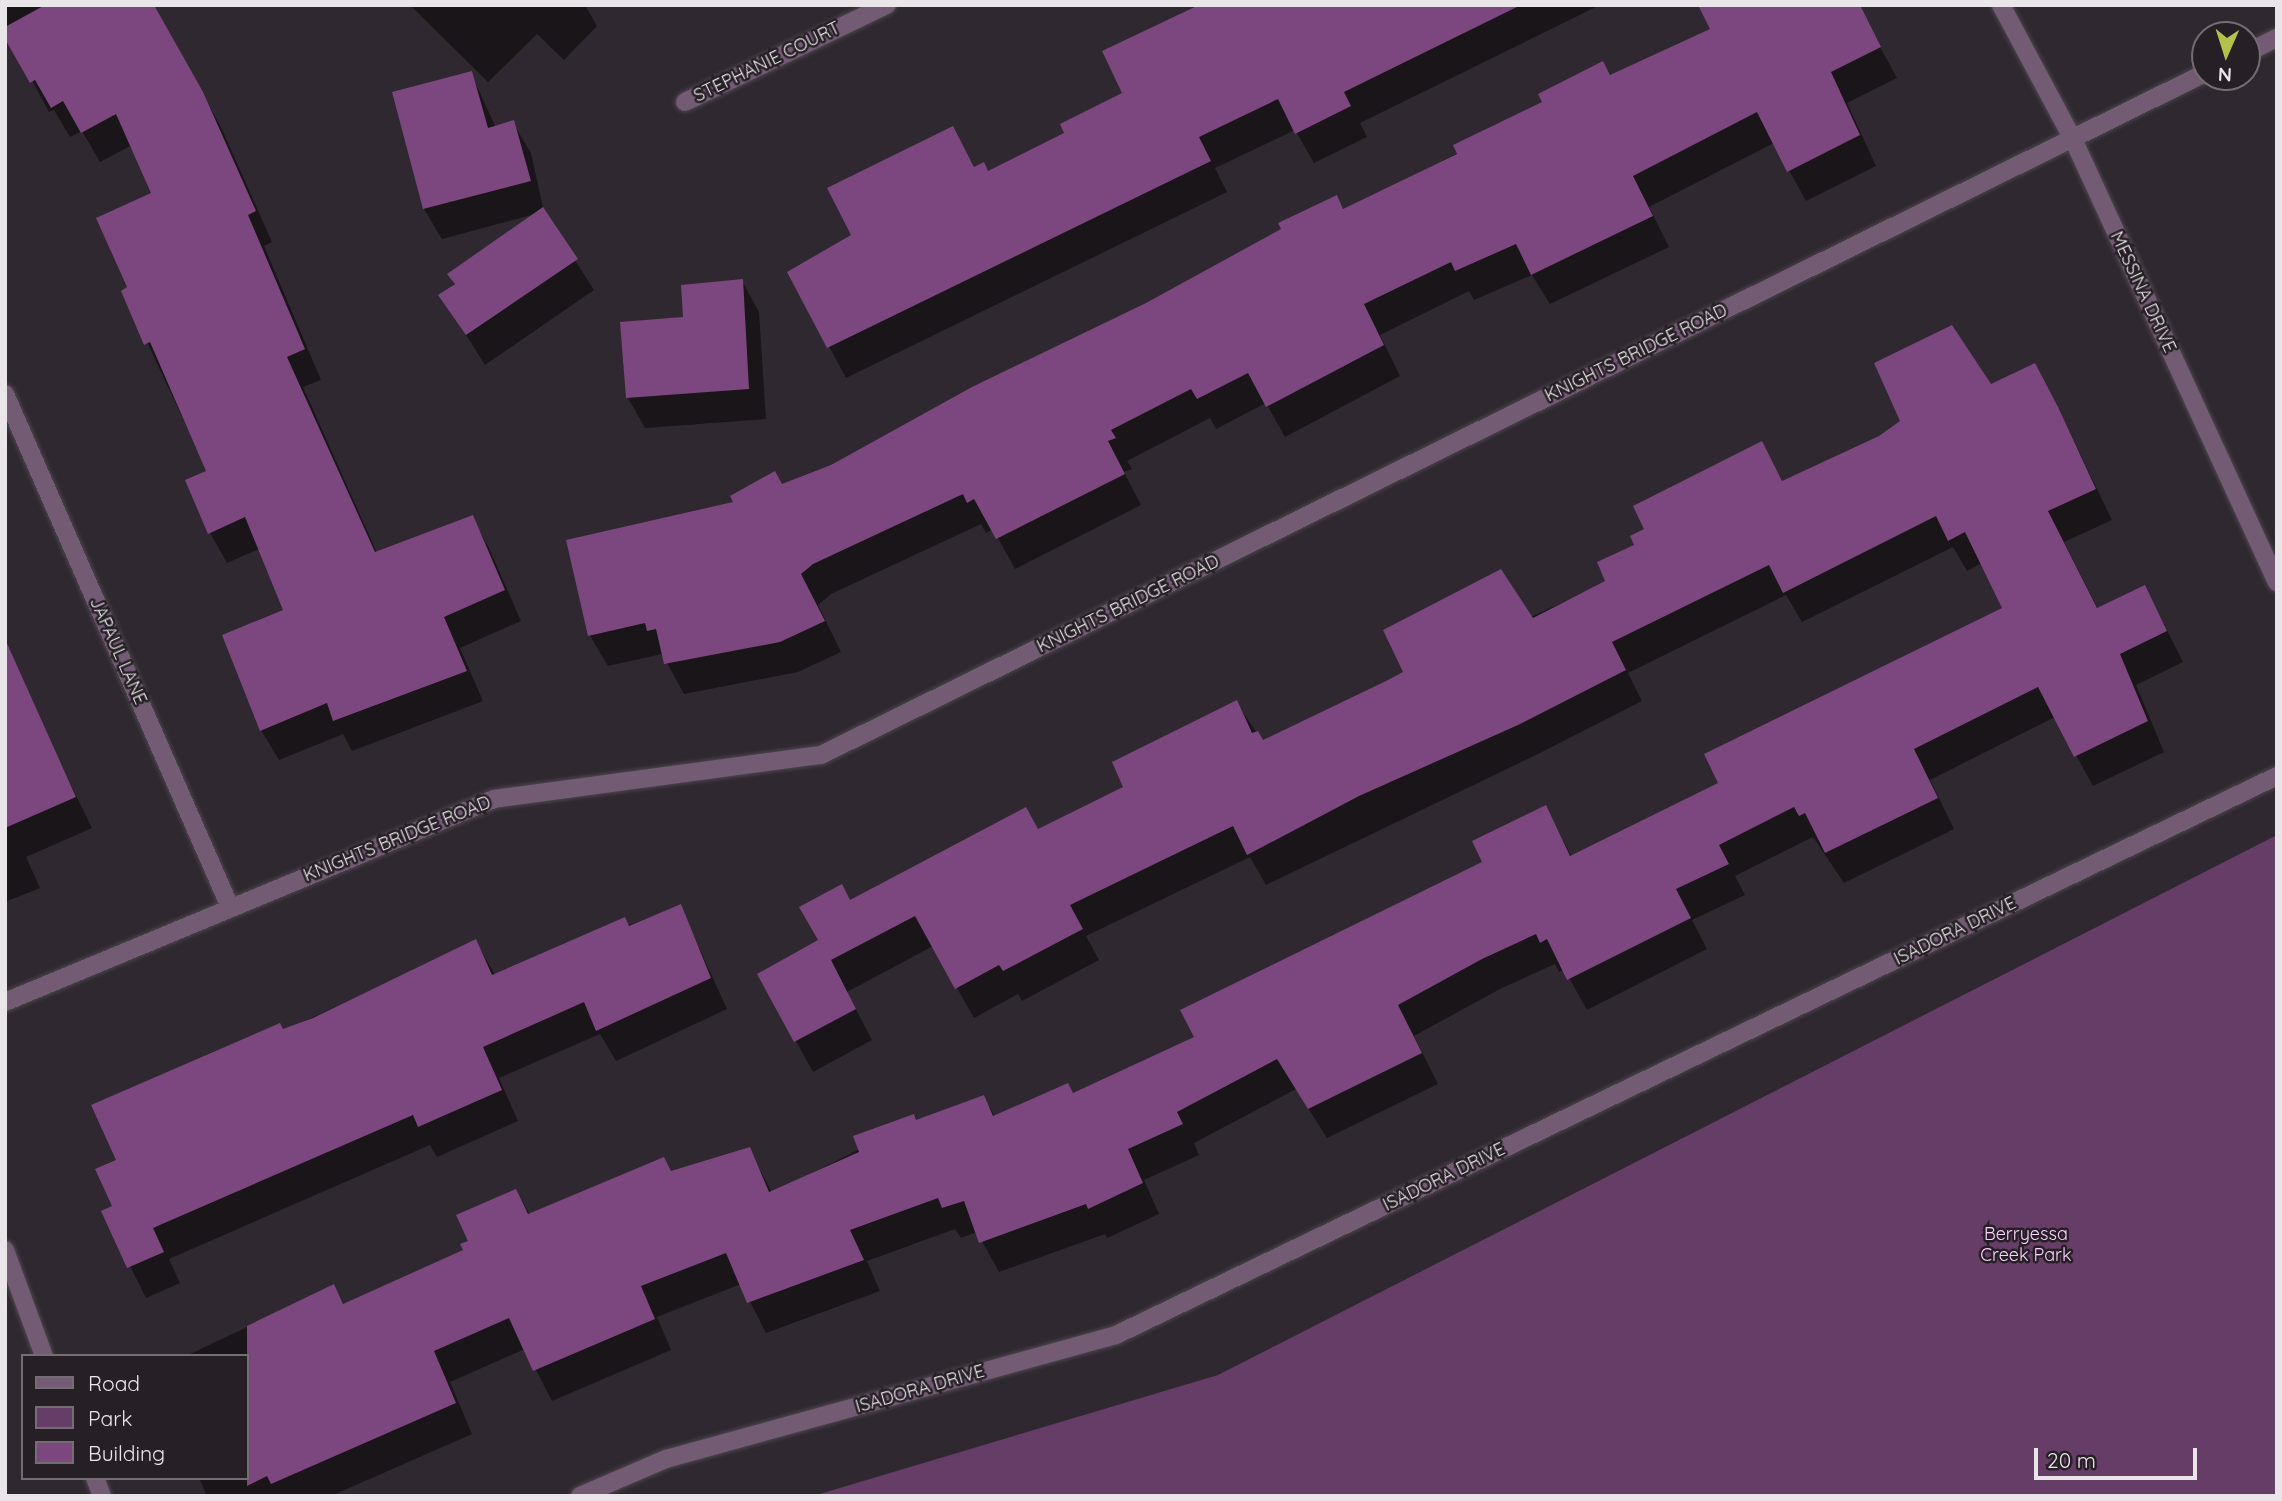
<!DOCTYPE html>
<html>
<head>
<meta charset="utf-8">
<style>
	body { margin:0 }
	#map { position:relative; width:2282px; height:1501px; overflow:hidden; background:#2f2830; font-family:Quicksand,sans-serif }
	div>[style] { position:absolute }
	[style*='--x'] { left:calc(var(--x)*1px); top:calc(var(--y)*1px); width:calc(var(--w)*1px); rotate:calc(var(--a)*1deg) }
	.green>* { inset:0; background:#653d67 }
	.shadow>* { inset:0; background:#0007 }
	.building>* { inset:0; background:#7b477e }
	.roads { filter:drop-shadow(0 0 2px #4d464e) drop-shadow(0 0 2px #4d464e) }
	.minor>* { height:18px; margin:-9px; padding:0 9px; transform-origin:9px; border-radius:9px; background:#725b73 }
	span { translate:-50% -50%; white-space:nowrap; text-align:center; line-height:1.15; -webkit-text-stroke:5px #261f26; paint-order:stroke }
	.street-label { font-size:18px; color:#e9e5e9 }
	.park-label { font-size:18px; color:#fdcfff }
	.frame { position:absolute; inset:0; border:7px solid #e9e5e9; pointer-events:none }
	.legend { position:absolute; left:21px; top:1354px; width:228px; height:126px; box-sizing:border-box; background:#261f26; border:2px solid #746e74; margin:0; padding:9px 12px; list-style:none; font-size:21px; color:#e9e5e9 }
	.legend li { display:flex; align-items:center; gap:14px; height:35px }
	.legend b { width:35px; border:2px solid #746e74 }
	.north { position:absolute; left:2191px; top:21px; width:70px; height:70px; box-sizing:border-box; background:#261f26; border:2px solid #746e74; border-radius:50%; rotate:183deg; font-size:19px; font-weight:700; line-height:28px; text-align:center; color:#e9e5e9 }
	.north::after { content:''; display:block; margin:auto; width:24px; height:32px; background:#b5c24a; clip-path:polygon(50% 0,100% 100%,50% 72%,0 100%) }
	.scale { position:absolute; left:2034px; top:1448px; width:163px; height:32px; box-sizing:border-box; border:4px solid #e9e5e9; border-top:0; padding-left:9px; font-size:21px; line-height:24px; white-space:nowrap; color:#e9e5e9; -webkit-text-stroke:5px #261f26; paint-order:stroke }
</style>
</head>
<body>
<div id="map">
	<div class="green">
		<i style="clip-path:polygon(2277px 835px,2277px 1496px,813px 1496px,1218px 1375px)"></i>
	</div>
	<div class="shadow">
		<i style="clip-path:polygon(5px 5px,152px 5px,220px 125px,272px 242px,264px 246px,321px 380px,303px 387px,377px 553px,472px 517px,489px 548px,521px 621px,460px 648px,483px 701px,352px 751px,343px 734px,279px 760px,261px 730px,285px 611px,259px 549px,227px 563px,210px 533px,208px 472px,123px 291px,130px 288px,154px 194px,132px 145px,100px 162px,82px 131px,70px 137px,54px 110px,49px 112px,5px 30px)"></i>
		<i style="clip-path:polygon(410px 5px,585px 5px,597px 26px,564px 60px,537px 34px,488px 82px)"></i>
		<i style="clip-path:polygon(1328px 5px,1600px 5px,1360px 123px,1367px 137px,1314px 163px,1295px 130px,1215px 168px,1227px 192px,846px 378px,789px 272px,854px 236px,953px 128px,975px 168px,988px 172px)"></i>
		<i style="clip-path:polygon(1858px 6px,1897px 78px,1847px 103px,1876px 166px,1806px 201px,1774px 143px,1649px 207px,1669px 247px,1550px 304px,1532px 275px,1474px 300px,1469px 291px,1380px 335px,1400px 376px,1285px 437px,1266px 403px,1216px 429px,1210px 418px,1127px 461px,1132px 469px,1124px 472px,1141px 505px,1015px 569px,993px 529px,986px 533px,981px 524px,831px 594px,818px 605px,841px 652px,798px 672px,684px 694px,662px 654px,608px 666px,590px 636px,568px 541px,735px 503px,832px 466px,1610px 77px)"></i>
		<i style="clip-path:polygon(471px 73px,496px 128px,513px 123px,531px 153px,544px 212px,594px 290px,485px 365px,441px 295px,535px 214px,442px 239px,424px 209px)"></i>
		<i style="clip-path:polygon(742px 281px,759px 312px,766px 419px,645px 428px,628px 398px,684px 319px)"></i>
		<i style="clip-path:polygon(1991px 386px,2052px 396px,2112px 520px,2064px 542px,2098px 609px,2145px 587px,2183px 662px,2136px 685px,2164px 752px,2093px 786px,2055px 717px,1930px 780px,1954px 829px,1844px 883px,1813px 837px,1735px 876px,1745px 895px,1692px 920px,1707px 949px,1587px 1010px,1564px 969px,1559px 972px,1555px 964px,1500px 989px,1414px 1036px,1438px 1084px,1327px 1138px,1296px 1089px,1194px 1143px,1199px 1155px,1144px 1180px,1159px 1214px,1107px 1238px,1105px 1234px,999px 1272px,977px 1232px,961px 1238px,955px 1229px,867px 1261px,880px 1291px,766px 1333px,741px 1284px,657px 1317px,671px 1350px,552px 1401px,525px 1349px,450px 1382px,472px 1434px,331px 1496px,207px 1496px,199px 1478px,247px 1478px,247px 1356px,186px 1356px,333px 1286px,344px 1305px,465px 1251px,516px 1191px,530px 1215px,749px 1149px,772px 1193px,916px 1121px,984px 1097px,995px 1117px,1073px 1095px,1197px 1038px,1485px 863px,1545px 808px,1572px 857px,1720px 784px,2005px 609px,1982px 563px,1967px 571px,1953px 547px,1802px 622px,1786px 595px,1628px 673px,1642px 701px,1536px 755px,1266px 885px,1250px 857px,1086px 936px,1099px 960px,1022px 1001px,1018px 994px,974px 1018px,933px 946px,847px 992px,872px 1040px,813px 1072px,759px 974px,820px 941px,850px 902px,1038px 831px,1126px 788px,1236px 702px,1263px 742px,1608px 581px,1647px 530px,1762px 444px,1783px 483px)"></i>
		<i style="clip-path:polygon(29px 699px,92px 828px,26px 857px,40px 888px,5px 902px,5px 709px)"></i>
		<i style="clip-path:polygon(680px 906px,727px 1009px,616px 1061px,600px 1034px,499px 1078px,518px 1121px,437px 1157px,430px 1145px,169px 1259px,180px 1283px,146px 1298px,103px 1212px,114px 1207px,119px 1161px,283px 1031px,476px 942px,495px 975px)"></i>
	</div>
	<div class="building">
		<i style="clip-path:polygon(45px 5px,154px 5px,203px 92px,256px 211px,248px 215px,305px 349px,287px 357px,375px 552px,473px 515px,505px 590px,444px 617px,467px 671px,333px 721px,327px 703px,260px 731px,222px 635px,283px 610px,245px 517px,208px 534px,185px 480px,206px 471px,150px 342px,144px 345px,121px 291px,127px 287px,96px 218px,151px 193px,116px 114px,81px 133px,63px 101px,51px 108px,35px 80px,30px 83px,5px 39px,5px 27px)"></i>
		<i style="clip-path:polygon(1199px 5px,1521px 5px,1344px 92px,1351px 106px,1295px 134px,1278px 99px,1199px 137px,1211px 161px,827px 348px,787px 272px,851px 235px,827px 188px,953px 126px,974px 167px,984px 162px,988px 171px,1064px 133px,1060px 124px,1122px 93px,1102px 51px)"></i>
		<i style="clip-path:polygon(1698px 5px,1860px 5px,1881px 47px,1831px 72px,1860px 135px,1787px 172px,1757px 112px,1633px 176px,1653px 216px,1531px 275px,1516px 244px,1455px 271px,1451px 262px,1364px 304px,1384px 345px,1266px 407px,1248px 373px,1197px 399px,1191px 389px,1111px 430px,1116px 438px,1108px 441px,1125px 474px,996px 539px,974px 499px,967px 503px,963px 494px,813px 564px,801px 574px,825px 621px,780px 642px,664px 664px,656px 629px,647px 631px,645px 623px,588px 636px,566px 540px,733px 502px,730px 496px,775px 471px,782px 484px,831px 465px,972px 387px,1146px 303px,1281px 229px,1278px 223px,1337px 195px,1343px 209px,1457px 154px,1453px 145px,1542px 102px,1538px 94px,1603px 61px,1610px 75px,1710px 29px)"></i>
		<i style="clip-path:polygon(472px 71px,488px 128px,514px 120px,531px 181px,423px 209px,392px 92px)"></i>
		<i style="clip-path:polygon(543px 207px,578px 259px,466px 335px,438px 295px,455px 284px,447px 274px)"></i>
		<i style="clip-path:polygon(743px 279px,749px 389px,626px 398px,620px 322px,683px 317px,681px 285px)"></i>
		<i style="clip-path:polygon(1952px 325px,1991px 384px,2035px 363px,2058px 407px,2096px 489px,2048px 511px,2097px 608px,2145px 585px,2167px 631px,2120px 654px,2148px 721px,2074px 757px,2038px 687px,1914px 749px,1938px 798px,1825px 853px,1805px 813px,1799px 816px,1794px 807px,1719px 845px,1729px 864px,1676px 889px,1691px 918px,1567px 980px,1547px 939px,1540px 943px,1536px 934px,1482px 959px,1398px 1005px,1422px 1053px,1308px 1109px,1277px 1059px,1177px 1112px,1183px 1124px,1128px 1149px,1143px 1183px,1088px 1209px,1086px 1204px,979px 1243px,964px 1201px,942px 1208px,938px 1198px,850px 1230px,864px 1260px,747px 1303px,726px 1253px,641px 1286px,655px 1319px,533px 1371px,509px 1318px,434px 1351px,456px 1403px,271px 1484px,267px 1476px,247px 1486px,247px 1326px,334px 1284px,343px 1304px,463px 1250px,460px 1244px,468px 1241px,456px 1215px,516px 1189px,528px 1214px,664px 1157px,671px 1171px,750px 1147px,769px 1192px,859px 1152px,853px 1136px,914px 1114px,916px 1120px,984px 1095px,993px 1116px,1068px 1083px,1073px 1093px,1194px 1037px,1180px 1010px,1482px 862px,1472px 841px,1546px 805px,1570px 856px,1718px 783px,1704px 754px,2002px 608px,1965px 532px,1948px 541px,1936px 516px,1783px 593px,1769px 565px,1612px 642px,1626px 670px,1518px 725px,1359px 796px,1247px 855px,1233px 826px,1070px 905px,1083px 929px,1003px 971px,999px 965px,955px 989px,915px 916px,831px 960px,856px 1009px,794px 1042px,757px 974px,818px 940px,799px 907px,842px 884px,850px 900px,1026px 807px,1038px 829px,1123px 787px,1112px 762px,1237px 700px,1252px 733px,1258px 731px,1263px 740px,1386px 681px,1403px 672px,1383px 630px,1501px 569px,1533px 618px,1605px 581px,1597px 562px,1634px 545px,1630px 536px,1644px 529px,1633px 506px,1762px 441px,1782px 481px,1879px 436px,1900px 421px,1874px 363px)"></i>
		<i style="clip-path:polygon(5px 639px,76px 797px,5px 828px)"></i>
		<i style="clip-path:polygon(681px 904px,711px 978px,596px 1031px,584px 1002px,483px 1047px,502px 1090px,418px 1127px,413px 1115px,153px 1228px,164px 1252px,127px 1268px,101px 1211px,112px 1206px,95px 1169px,116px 1160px,91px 1105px,280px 1023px,283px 1029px,313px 1018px,476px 939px,492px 975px,625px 917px,629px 926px)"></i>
	</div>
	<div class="roads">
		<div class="minor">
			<i style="--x:2001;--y:5;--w:152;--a:61.8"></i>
			<i style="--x:2073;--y:139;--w:488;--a:65.3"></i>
			<i style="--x:2247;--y:53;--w:34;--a:-27"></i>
			<i style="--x:685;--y:102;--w:224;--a:-25.7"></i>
			<i style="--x:5;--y:394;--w:560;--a:66.32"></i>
			<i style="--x:5;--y:1002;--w:529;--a:-22.54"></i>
			<i style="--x:494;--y:799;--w:330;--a:-7.7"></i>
			<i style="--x:821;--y:755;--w:1543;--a:-26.23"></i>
			<i style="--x:5;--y:1250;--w:113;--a:69.8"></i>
			<i style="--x:95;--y:1478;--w:19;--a:69"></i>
			<i style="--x:580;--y:1496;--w:94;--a:-23.3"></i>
			<i style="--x:666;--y:1459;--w:467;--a:-15.4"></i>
			<i style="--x:1116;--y:1335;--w:1289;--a:-25.71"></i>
		</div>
	</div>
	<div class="street-label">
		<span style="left:767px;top:62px;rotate:-26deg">STEPHANIE COURT</span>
		<span style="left:2143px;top:292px;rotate:65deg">MESSINA DRIVE</span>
		<span style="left:1636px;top:353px;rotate:-26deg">KNIGHTS BRIDGE ROAD</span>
		<span style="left:1128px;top:604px;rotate:-26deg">KNIGHTS BRIDGE ROAD</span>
		<span style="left:118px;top:651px;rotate:66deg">JAPAUL LANE</span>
		<span style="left:397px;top:839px;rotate:-22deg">KNIGHTS BRIDGE ROAD</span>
		<span style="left:1955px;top:931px;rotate:-26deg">ISADORA DRIVE</span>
		<span style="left:1444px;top:1177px;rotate:-26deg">ISADORA DRIVE</span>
		<span style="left:920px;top:1389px;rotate:-16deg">ISADORA DRIVE</span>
	</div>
	<div class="park-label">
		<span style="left:2026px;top:1245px">Berryessa<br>Creek Park</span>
	</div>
	<div class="frame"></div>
	<ul class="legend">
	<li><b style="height:9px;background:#725b73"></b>Road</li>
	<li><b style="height:19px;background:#653d67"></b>Park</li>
	<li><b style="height:19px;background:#7b477e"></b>Building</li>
	</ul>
	<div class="north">N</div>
	<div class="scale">20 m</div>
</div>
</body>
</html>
